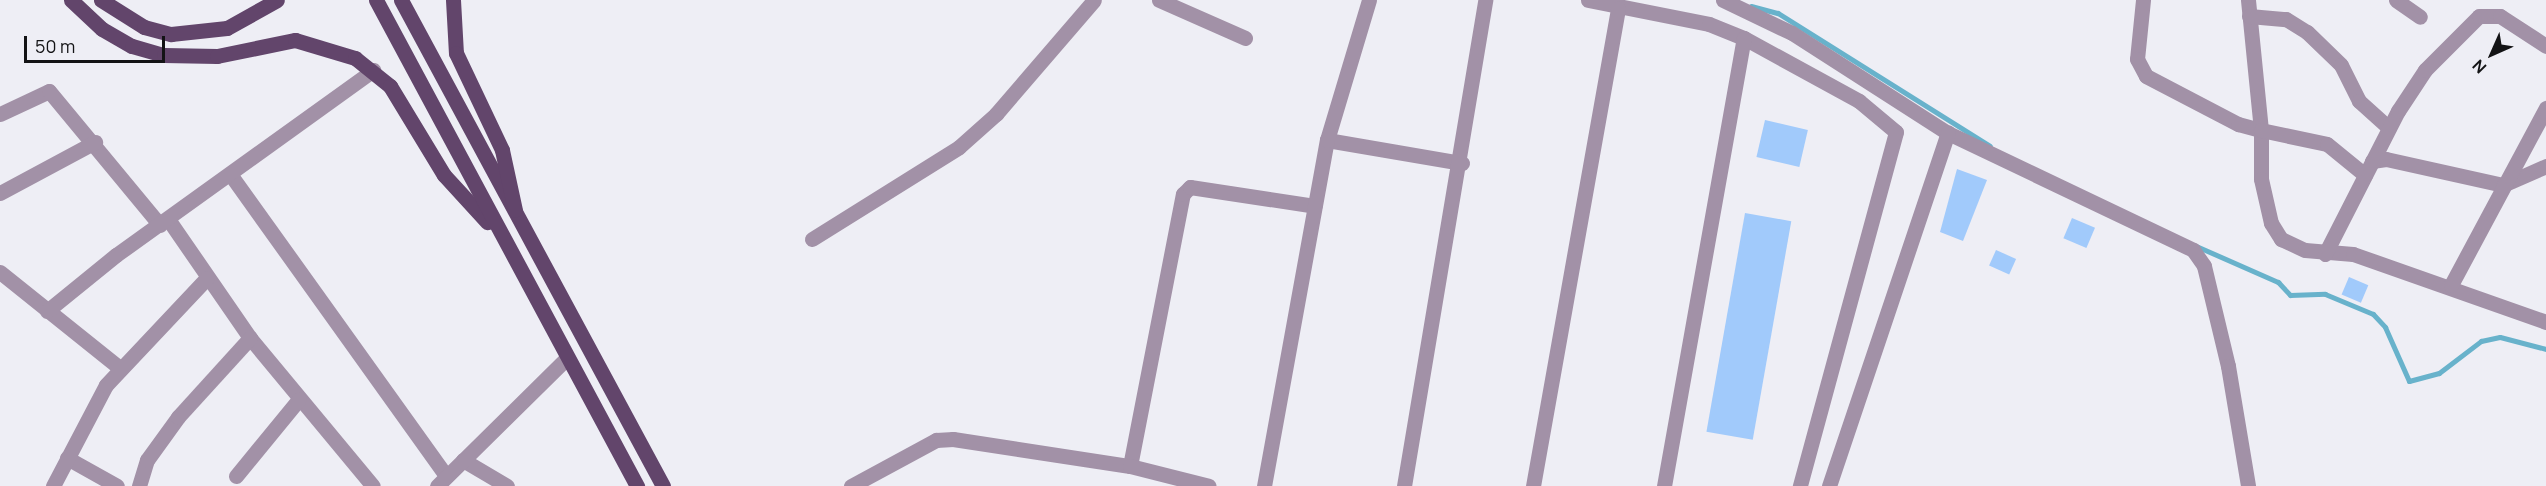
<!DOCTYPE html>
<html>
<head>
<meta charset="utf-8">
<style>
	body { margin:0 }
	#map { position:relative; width:2546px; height:486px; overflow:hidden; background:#eeeef5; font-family:Manrope,sans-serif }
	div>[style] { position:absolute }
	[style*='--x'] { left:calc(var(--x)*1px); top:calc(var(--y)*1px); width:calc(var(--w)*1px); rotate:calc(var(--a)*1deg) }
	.stream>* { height:5px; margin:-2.5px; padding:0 2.5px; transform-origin:2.5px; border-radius:2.5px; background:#68b2cb }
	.building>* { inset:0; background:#a1cafb; transform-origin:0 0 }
	.minor>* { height:15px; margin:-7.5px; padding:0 7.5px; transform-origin:7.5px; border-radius:7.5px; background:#a291a7 }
	.major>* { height:15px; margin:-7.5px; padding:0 7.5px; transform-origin:7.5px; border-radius:7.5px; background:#62456b }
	span { translate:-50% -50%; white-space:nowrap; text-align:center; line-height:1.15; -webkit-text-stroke:5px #eeeef5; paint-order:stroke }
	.north { position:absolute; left:2462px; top:24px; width:60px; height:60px; -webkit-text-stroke:4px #eeeef5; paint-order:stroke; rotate:225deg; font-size:16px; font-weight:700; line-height:24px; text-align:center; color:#131315 }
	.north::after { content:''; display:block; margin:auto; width:21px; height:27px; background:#131315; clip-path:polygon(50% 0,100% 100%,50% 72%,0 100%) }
	.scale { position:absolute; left:24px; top:36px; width:141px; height:27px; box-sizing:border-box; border:3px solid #131315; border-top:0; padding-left:8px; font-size:18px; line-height:21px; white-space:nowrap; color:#131315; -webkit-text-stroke:4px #eeeef5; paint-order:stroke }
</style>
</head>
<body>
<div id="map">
	<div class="stream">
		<i style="--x:1751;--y:6;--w:28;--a:15"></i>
		<i style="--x:1778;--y:13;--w:250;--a:32.1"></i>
		<i style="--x:2196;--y:246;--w:90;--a:23.7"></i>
		<i style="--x:2278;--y:282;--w:18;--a:47"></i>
		<i style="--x:2290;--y:295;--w:35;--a:-2"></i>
		<i style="--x:2325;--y:294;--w:52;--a:22.6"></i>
		<i style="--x:2373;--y:314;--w:18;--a:47"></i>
		<i style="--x:2385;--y:327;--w:59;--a:66"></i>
		<i style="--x:2409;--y:381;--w:31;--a:-15"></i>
		<i style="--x:2439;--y:373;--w:53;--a:-37.3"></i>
		<i style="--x:2481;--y:341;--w:19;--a:-12"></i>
		<i style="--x:2500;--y:337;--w:48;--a:14.6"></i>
	</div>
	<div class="building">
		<i style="left:1765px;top:120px;width:44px;height:38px;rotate:13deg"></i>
		<i style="clip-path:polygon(1957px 169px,1987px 180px,1963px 241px,1940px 232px)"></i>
		<i style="left:1745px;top:213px;width:47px;height:222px;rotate:10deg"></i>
		<i style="left:2072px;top:218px;width:25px;height:22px;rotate:23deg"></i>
		<i style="left:1996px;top:250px;width:22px;height:17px;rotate:24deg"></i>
		<i style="left:2349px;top:277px;width:21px;height:19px;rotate:23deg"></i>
	</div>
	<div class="minor">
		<i style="--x:1159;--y:0;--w:94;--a:23.8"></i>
		<i style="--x:1588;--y:0;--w:123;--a:11.2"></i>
		<i style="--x:1709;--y:24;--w:38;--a:22"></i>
		<i style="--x:1744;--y:38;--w:131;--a:28.7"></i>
		<i style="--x:1859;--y:101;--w:48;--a:40"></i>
		<i style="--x:1896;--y:132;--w:367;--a:105.2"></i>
		<i style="--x:1723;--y:0;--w:76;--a:25.6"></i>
		<i style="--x:1792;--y:33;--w:185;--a:32.7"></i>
		<i style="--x:1948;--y:133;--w:272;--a:25.5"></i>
		<i style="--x:2193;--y:250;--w:19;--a:55"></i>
		<i style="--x:2204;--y:266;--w:103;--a:76.5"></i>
		<i style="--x:2228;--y:366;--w:122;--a:80.5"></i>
		<i style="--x:2143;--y:0;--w:59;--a:95.8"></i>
		<i style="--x:2137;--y:59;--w:19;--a:62"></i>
		<i style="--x:2146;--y:76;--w:104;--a:27.6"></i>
		<i style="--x:2238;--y:124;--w:24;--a:15"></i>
		<i style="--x:2261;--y:130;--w:49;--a:90"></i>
		<i style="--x:2261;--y:179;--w:45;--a:77.2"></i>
		<i style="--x:2271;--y:223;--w:19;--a:58"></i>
		<i style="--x:2281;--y:239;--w:26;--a:25"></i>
		<i style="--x:2305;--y:250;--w:48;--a:4.8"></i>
		<i style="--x:2353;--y:254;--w:205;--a:19.4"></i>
		<i style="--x:2248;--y:0;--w:131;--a:84.3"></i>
		<i style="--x:2261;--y:130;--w:67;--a:12"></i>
		<i style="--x:2327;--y:144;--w:49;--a:39.2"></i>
		<i style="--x:2396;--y:0;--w:29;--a:35"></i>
		<i style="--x:2249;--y:16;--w:37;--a:5"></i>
		<i style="--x:2286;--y:19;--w:25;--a:32"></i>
		<i style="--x:2307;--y:32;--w:47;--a:44.1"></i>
		<i style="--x:2341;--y:65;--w:40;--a:63.4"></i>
		<i style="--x:2359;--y:101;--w:40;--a:42"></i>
		<i style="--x:0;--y:114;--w:54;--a:-25.1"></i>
		<i style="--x:49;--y:91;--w:174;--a:50.4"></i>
		<i style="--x:1327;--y:140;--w:137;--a:9.7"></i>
		<i style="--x:2372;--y:161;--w:14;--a:-8"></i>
		<i style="--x:2386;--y:159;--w:120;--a:12.5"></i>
		<i style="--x:2503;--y:185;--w:47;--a:-23.8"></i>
		<i style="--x:230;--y:174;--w:371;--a:54.4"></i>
		<i style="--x:0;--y:193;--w:108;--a:-28.2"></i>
		<i style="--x:168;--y:219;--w:145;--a:55.4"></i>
		<i style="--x:250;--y:338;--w:192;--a:50.3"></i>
		<i style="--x:812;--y:239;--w:173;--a:-32"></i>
		<i style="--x:959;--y:147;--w:50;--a:-41.7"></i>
		<i style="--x:996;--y:114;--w:150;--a:-49.3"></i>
		<i style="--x:2325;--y:254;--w:161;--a:-63"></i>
		<i style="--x:2398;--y:111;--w:49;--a:-56.6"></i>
		<i style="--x:2425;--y:70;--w:76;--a:-45"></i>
		<i style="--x:2479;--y:16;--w:21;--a:0"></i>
		<i style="--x:2500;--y:16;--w:55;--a:33.1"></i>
		<i style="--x:0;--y:272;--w:154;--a:38.7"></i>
		<i style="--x:2451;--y:285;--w:201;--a:-61.8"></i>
		<i style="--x:47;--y:311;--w:89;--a:-39.1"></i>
		<i style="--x:116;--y:255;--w:317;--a:-35.7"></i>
		<i style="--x:67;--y:458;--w:57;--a:29.2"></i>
		<i style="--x:463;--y:460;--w:51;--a:30.6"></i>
		<i style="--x:1130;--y:466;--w:277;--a:-79"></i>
		<i style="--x:1183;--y:194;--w:10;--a:-45"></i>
		<i style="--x:1190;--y:187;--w:126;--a:8.6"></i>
		<i style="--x:236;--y:476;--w:99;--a:-50.7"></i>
		<i style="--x:53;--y:486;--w:114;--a:-62.3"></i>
		<i style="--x:106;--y:385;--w:147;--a:-46.7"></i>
		<i style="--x:139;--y:486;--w:27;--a:-73"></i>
		<i style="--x:147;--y:460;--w:53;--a:-54.2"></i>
		<i style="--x:178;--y:417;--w:107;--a:-47.7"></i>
		<i style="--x:437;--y:486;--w:181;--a:-44.6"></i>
		<i style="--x:851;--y:486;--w:97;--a:-28.4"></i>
		<i style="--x:936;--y:440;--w:17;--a:-3"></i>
		<i style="--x:953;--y:439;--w:179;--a:8.7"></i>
		<i style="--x:1130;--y:466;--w:81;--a:14.2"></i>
		<i style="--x:1264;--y:486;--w:352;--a:-79.7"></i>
		<i style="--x:1327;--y:140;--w:146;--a:-73.3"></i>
		<i style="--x:1404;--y:486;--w:493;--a:-80.5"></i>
		<i style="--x:1533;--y:486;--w:485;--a:-79.9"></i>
		<i style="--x:1664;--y:486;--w:455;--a:-79.9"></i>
		<i style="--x:1829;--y:486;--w:373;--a:-71.4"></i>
	</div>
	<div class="major">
		<i style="--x:71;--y:0;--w:42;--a:43.1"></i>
		<i style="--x:102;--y:29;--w:34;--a:30"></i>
		<i style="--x:132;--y:46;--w:33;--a:16"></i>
		<i style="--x:164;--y:55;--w:53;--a:1.1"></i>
		<i style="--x:217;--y:56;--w:80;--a:-11.6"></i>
		<i style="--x:295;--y:40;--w:63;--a:16.7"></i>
		<i style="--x:355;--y:58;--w:45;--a:38.7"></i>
		<i style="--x:390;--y:86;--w:104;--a:58.8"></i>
		<i style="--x:444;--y:175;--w:64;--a:47.5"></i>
		<i style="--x:101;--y:0;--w:51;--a:32.1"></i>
		<i style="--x:144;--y:27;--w:28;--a:15"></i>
		<i style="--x:171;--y:34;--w:56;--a:-6.1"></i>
		<i style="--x:227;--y:28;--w:57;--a:-29.2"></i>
		<i style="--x:376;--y:0;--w:552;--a:61.76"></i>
		<i style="--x:401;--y:0;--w:552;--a:61.67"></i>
		<i style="--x:453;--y:0;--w:53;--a:86.8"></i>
		<i style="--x:456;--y:53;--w:107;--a:64.6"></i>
		<i style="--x:502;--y:150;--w:61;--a:77.8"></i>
	</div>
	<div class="north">N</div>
	<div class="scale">50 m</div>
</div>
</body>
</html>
